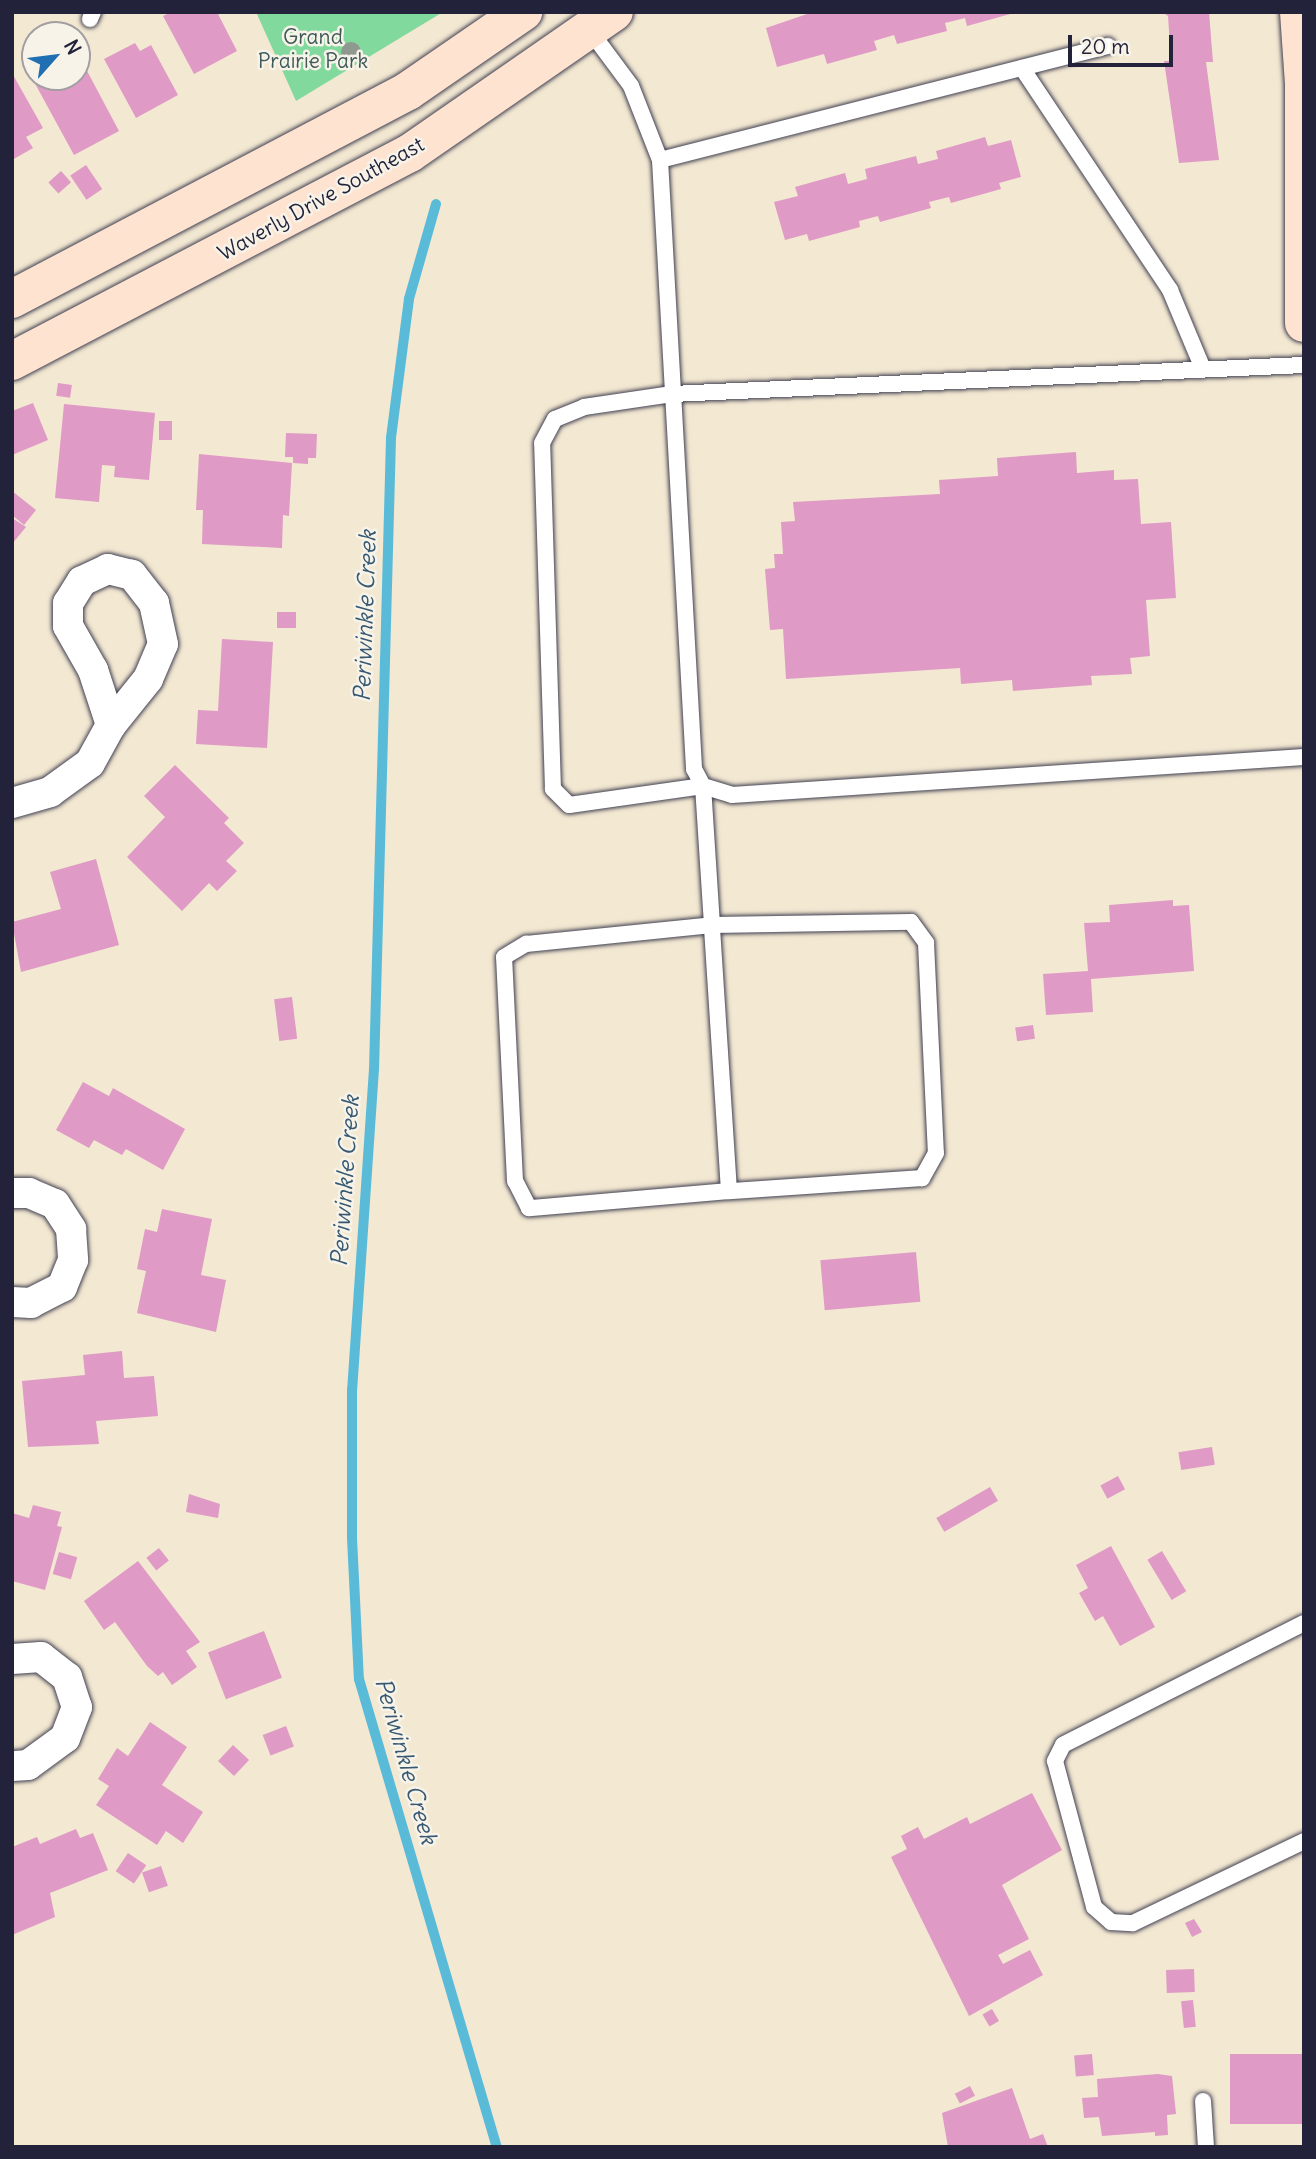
<!DOCTYPE html>
<html>
<head>
<meta charset="utf-8">
<style>
	body { margin:0 }
	#map { position:relative; width:1316px; height:2159px; overflow:hidden; background:#f3e8d2; font-family:Delius,sans-serif }
	div>[style] { position:absolute }
	[style*='--x'] { left:calc(var(--x)*1px); top:calc(var(--y)*1px); width:calc(var(--w)*1px); rotate:calc(var(--a)*1deg) }
	.green>* { inset:0; background:#82d99e }
	.stream>* { height:10px; margin:-5px; padding:0 5px; transform-origin:5px; border-radius:5px; background:#5abbd9 }
	.building>* { inset:0; background:#df9ac5; transform-origin:0 0 }
	.roads { filter:drop-shadow(0 0 2px #414052) drop-shadow(0 0 2px #414052) }
	.service>* { height:16px; margin:-8px; padding:0 8px; transform-origin:8px; border-radius:8px; background:#fff }
	.minor>* { height:30px; margin:-15px; padding:0 15px; transform-origin:15px; border-radius:15px; background:#fff }
	.secondary>* { height:38px; margin:-19px; padding:0 19px; transform-origin:19px; border-radius:19px; background:#fee3d1 }
	.trees>* { width:20px; height:20px; margin:-10px; border-radius:50%; background:#90998f }
	span { translate:-50% -50%; white-space:nowrap; text-align:center; line-height:1.15; -webkit-text-stroke:5px #f7f3e8; paint-order:stroke }
	.park-label { font-size:21px; color:#3f5959 }
	.street-label { font-size:21px; color:#22223b }
	.water-label { font-size:23px; color:#365872; font-style:italic }
	.frame { position:absolute; inset:0; border:14px solid #22223b; pointer-events:none }
	.north { position:absolute; left:21px; top:21px; width:70px; height:70px; box-sizing:border-box; background:#f7f3e8; border:2px solid #a29fa3; border-radius:50%; rotate:62deg; font-size:19px; font-weight:700; line-height:28px; text-align:center; color:#22223b }
	.north::after { content:''; display:block; margin:auto; width:24px; height:32px; background:#1f6fb2; clip-path:polygon(50% 0,100% 100%,50% 72%,0 100%) }
	.scale { position:absolute; left:1068px; top:35px; width:105px; height:32px; box-sizing:border-box; border:4px solid #22223b; border-top:0; padding-left:9px; font-size:21px; line-height:24px; white-space:nowrap; color:#22223b; -webkit-text-stroke:5px #f7f3e8; paint-order:stroke }
</style>
</head>
<body>
<div id="map">
	<div class="green">
		<i style="clip-path:polygon(256px 12px,443px 12px,296px 101px)"></i>
	</div>
	<div class="stream">
		<i style="--x:436;--y:204;--w:99;--a:105.9"></i>
		<i style="--x:409;--y:299;--w:140;--a:97.4"></i>
		<i style="--x:391;--y:438;--w:631;--a:91.54"></i>
		<i style="--x:374;--y:1069;--w:322;--a:93.9"></i>
		<i style="--x:352;--y:1390;--w:148;--a:90"></i>
		<i style="--x:352;--y:1538;--w:141;--a:87.2"></i>
		<i style="--x:359;--y:1679;--w:488;--a:73.6"></i>
	</div>
	<div class="building">
		<i style="clip-path:polygon(171px 12px,217px 12px,237px 51px,194px 74px,163px 16px)"></i>
		<i style="clip-path:polygon(813px 12px,1014px 12px,1014px 13px,967px 26px,965px 18px,945px 23px,947px 31px,897px 44px,894px 35px,874px 41px,877px 50px,827px 64px,824px 54px,777px 67px,766px 28px)"></i>
		<i style="clip-path:polygon(1162px 12px,1209px 12px,1213px 62px,1206px 62px,1219px 160px,1179px 163px,1164px 61px,1171px 61px,1168px 16px)"></i>
		<i style="clip-path:polygon(135px 43px,140px 51px,151px 45px,178px 95px,136px 118px,104px 59px)"></i>
		<i style="clip-path:polygon(86px 69px,119px 131px,74px 155px,32px 78px,77px 77px)"></i>
		<i style="clip-path:polygon(12px 73px,43px 128px,26px 137px,33px 148px,12px 160px)"></i>
		<i style="clip-path:polygon(985px 137px,988px 146px,1011px 140px,1021px 177px,999px 183px,1001px 189px,951px 203px,949px 197px,929px 202px,931px 208px,880px 222px,878px 216px,859px 221px,860px 227px,809px 241px,807px 234px,785px 240px,774px 202px,798px 196px,795px 187px,845px 173px,848px 184px,867px 179px,865px 169px,916px 156px,918px 164px,938px 159px,936px 151px)"></i>
		<i style="left:86px;top:165px;width:29px;height:19px;rotate:56deg"></i>
		<i style="left:61px;top:171px;width:15px;height:17px;rotate:48deg"></i>
		<i style="left:58px;top:383px;width:14px;height:13px;rotate:8deg"></i>
		<i style="clip-path:polygon(33px 403px,48px 440px,12px 455px,12px 411px)"></i>
		<i style="clip-path:polygon(64px 404px,155px 413px,149px 480px,114px 477px,115px 466px,102px 465px,99px 502px,55px 498px)"></i>
		<i style="left:159px;top:421px;width:13px;height:19px"></i>
		<i style="clip-path:polygon(286px 433px,317px 434px,316px 458px,308px 458px,308px 464px,293px 463px,293px 457px,285px 457px)"></i>
		<i style="clip-path:polygon(1076px 452px,1077px 473px,1114px 470px,1114px 480px,1138px 479px,1141px 524px,1171px 522px,1176px 598px,1146px 600px,1150px 656px,1130px 658px,1132px 674px,1091px 676px,1092px 685px,1013px 691px,1012px 680px,961px 684px,960px 668px,786px 679px,783px 629px,770px 630px,765px 569px,775px 568px,774px 554px,783px 554px,781px 522px,795px 521px,793px 502px,940px 494px,939px 480px,998px 476px,997px 458px)"></i>
		<i style="clip-path:polygon(199px 454px,292px 463px,289px 516px,283px 515px,282px 548px,202px 544px,203px 510px,196px 510px)"></i>
		<i style="clip-path:polygon(12px 491px,36px 510px,24px 525px,12px 515px)"></i>
		<i style="clip-path:polygon(12px 518px,26px 527px,12px 544px)"></i>
		<i style="left:296px;top:612px;width:16px;height:19px;rotate:90deg"></i>
		<i style="clip-path:polygon(222px 639px,273px 642px,267px 748px,196px 744px,198px 710px,218px 711px)"></i>
		<i style="clip-path:polygon(175px 765px,229px 818px,224px 823px,244px 843px,226px 861px,237px 871px,217px 891px,209px 883px,182px 911px,127px 857px,165px 817px,144px 796px)"></i>
		<i style="clip-path:polygon(96px 859px,119px 945px,21px 972px,12px 922px,61px 909px,50px 872px)"></i>
		<i style="clip-path:polygon(1173px 900px,1173px 906px,1189px 905px,1194px 971px,1091px 979px,1093px 1012px,1046px 1015px,1043px 974px,1088px 971px,1084px 923px,1110px 922px,1109px 905px)"></i>
		<i style="left:292px;top:997px;width:42px;height:18px;rotate:83deg"></i>
		<i style="left:1033px;top:1025px;width:14px;height:18px;rotate:82deg"></i>
		<i style="clip-path:polygon(83px 1082px,109px 1096px,113px 1088px,185px 1129px,163px 1170px,126px 1149px,122px 1155px,94px 1140px,89px 1148px,56px 1130px)"></i>
		<i style="clip-path:polygon(162px 1209px,212px 1219px,201px 1275px,226px 1280px,216px 1332px,137px 1313px,146px 1271px,137px 1269px,145px 1229px,157px 1232px)"></i>
		<i style="left:916px;top:1252px;width:50px;height:96px;rotate:85deg"></i>
		<i style="clip-path:polygon(122px 1351px,124px 1378px,154px 1376px,158px 1416px,96px 1421px,99px 1444px,28px 1447px,22px 1381px,85px 1375px,83px 1355px)"></i>
		<i style="left:1212px;top:1447px;width:18px;height:34px;rotate:81deg"></i>
		<i style="left:1118px;top:1476px;width:15px;height:20px;rotate:62deg"></i>
		<i style="left:990px;top:1487px;width:16px;height:62px;rotate:60deg"></i>
		<i style="clip-path:polygon(189px 1494px,220px 1504px,218px 1518px,186px 1512px)"></i>
		<i style="clip-path:polygon(33px 1505px,61px 1512px,57px 1526px,62px 1527px,45px 1590px,12px 1581px,12px 1513px,29px 1518px)"></i>
		<i style="clip-path:polygon(1111px 1546px,1155px 1627px,1120px 1646px,1103px 1616px,1095px 1621px,1079px 1593px,1088px 1588px,1076px 1565px)"></i>
		<i style="left:159px;top:1548px;width:16px;height:16px;rotate:52deg"></i>
		<i style="left:1162px;top:1551px;width:47px;height:17px;rotate:59deg"></i>
		<i style="left:59px;top:1552px;width:19px;height:23px;rotate:16deg"></i>
		<i style="clip-path:polygon(138px 1561px,200px 1642px,186px 1651px,197px 1667px,172px 1685px,163px 1672px,158px 1676px,147px 1666px,115px 1622px,104px 1630px,84px 1601px)"></i>
		<i style="left:264px;top:1631px;width:50px;height:60px;rotate:69deg"></i>
		<i style="clip-path:polygon(150px 1722px,187px 1747px,162px 1785px,203px 1812px,183px 1843px,166px 1831px,157px 1845px,96px 1805px,109px 1786px,98px 1779px,117px 1748px,128px 1756px)"></i>
		<i style="left:286px;top:1726px;width:22px;height:25px;rotate:69deg"></i>
		<i style="left:233px;top:1745px;width:22px;height:22px;rotate:43deg"></i>
		<i style="clip-path:polygon(1032px 1793px,1062px 1850px,1002px 1885px,1029px 1939px,998px 1955px,1003px 1964px,1030px 1950px,1043px 1975px,969px 2016px,891px 1857px,907px 1849px,901px 1836px,918px 1827px,924px 1839px,967px 1817px,970px 1824px)"></i>
		<i style="clip-path:polygon(76px 1829px,80px 1838px,93px 1833px,108px 1870px,50px 1893px,55px 1917px,12px 1935px,12px 1847px,37px 1837px,40px 1844px)"></i>
		<i style="left:128px;top:1853px;width:22px;height:22px;rotate:34deg"></i>
		<i style="left:161px;top:1866px;width:21px;height:20px;rotate:71deg"></i>
		<i style="clip-path:polygon(1194px 1919px,1202px 1932px,1192px 1937px,1185px 1923px)"></i>
		<i style="left:1194px;top:1969px;width:23px;height:28px;rotate:88deg"></i>
		<i style="left:1193px;top:2000px;width:27px;height:12px;rotate:84deg"></i>
		<i style="left:992px;top:2009px;width:14px;height:11px;rotate:60deg"></i>
		<i style="left:1092px;top:2054px;width:21px;height:18px;rotate:85deg"></i>
		<i style="left:1304px;top:2054px;width:70px;height:74px;rotate:90deg"></i>
		<i style="clip-path:polygon(1158px 2074px,1172px 2076px,1176px 2114px,1167px 2115px,1168px 2135px,1155px 2136px,1155px 2132px,1102px 2136px,1099px 2117px,1084px 2118px,1082px 2098px,1098px 2097px,1097px 2079px)"></i>
		<i style="left:970px;top:2086px;width:11px;height:17px;rotate:63deg"></i>
		<i style="clip-path:polygon(1012px 2088px,1030px 2139px,1043px 2134px,1048px 2147px,948px 2147px,942px 2113px)"></i>
	</div>
	<div class="roads">
		<div class="service">
			<i style="--x:90;--y:19;--w:8;--a:-67"></i>
			<i style="--x:588;--y:28;--w:72;--a:53.4"></i>
			<i style="--x:631;--y:86;--w:79;--a:68.6"></i>
			<i style="--x:660;--y:160;--w:610;--a:86.8"></i>
			<i style="--x:694;--y:769;--w:19;--a:62"></i>
			<i style="--x:703;--y:786;--w:30;--a:17"></i>
			<i style="--x:732;--y:795;--w:573;--a:-3.8"></i>
			<i style="--x:1022;--y:68;--w:267;--a:56.3"></i>
			<i style="--x:1170;--y:290;--w:86;--a:67.3"></i>
			<i style="--x:660;--y:160;--w:462;--a:-14.3"></i>
			<i style="--x:729;--y:1191;--w:201;--a:175.1"></i>
			<i style="--x:529;--y:1208;--w:30;--a:-117"></i>
			<i style="--x:515;--y:1181;--w:224;--a:-92.8"></i>
			<i style="--x:504;--y:957;--w:26;--a:-31"></i>
			<i style="--x:526;--y:944;--w:187;--a:-5.8"></i>
			<i style="--x:712;--y:925;--w:199;--a:-0.9"></i>
			<i style="--x:911;--y:922;--w:26;--a:54"></i>
			<i style="--x:926;--y:943;--w:210;--a:87.3"></i>
			<i style="--x:936;--y:1153;--w:29;--a:119"></i>
			<i style="--x:922;--y:1178;--w:193;--a:176.1"></i>
			<i style="--x:729;--y:1191;--w:267;--a:-93.7"></i>
			<i style="--x:712;--y:925;--w:139;--a:-93.7"></i>
			<i style="--x:703;--y:786;--w:135;--a:171.9"></i>
			<i style="--x:569;--y:805;--w:23;--a:-135"></i>
			<i style="--x:553;--y:789;--w:346;--a:-91.8"></i>
			<i style="--x:542;--y:443;--w:27;--a:-62"></i>
			<i style="--x:555;--y:419;--w:31;--a:-22"></i>
			<i style="--x:584;--y:407;--w:89;--a:-8.4"></i>
			<i style="--x:672;--y:394;--w:633;--a:-2.63"></i>
			<i style="--x:1304;--y:1623;--w:270;--a:153.2"></i>
			<i style="--x:1063;--y:1745;--w:18;--a:117"></i>
			<i style="--x:1055;--y:1761;--w:151;--a:75"></i>
			<i style="--x:1094;--y:1907;--w:23;--a:41"></i>
			<i style="--x:1111;--y:1922;--w:22;--a:3"></i>
			<i style="--x:1133;--y:1923;--w:190;--a:-25.6"></i>
			<i style="--x:1203;--y:2101;--w:46;--a:86.3"></i>
		</div>
		<div class="minor">
			<i style="--x:12;--y:803;--w:40;--a:-16"></i>
			<i style="--x:50;--y:792;--w:49;--a:-35.9"></i>
			<i style="--x:90;--y:763;--w:43;--a:-61.1"></i>
			<i style="--x:111;--y:725;--w:59;--a:-51.2"></i>
			<i style="--x:148;--y:679;--w:38;--a:-67"></i>
			<i style="--x:163;--y:644;--w:42;--a:-102.4"></i>
			<i style="--x:154;--y:603;--w:36;--a:-128"></i>
			<i style="--x:132;--y:575;--w:25;--a:-166"></i>
			<i style="--x:108;--y:569;--w:29;--a:155"></i>
			<i style="--x:82;--y:581;--w:26;--a:122"></i>
			<i style="--x:68;--y:603;--w:23;--a:90"></i>
			<i style="--x:68;--y:626;--w:51;--a:60.4"></i>
			<i style="--x:93;--y:670;--w:58;--a:71.9"></i>
			<i style="--x:12;--y:1193;--w:17;--a:0"></i>
			<i style="--x:29;--y:1193;--w:28;--a:23"></i>
			<i style="--x:55;--y:1204;--w:30;--a:57"></i>
			<i style="--x:71;--y:1229;--w:31;--a:86"></i>
			<i style="--x:73;--y:1260;--w:29;--a:112"></i>
			<i style="--x:62;--y:1287;--w:35;--a:153"></i>
			<i style="--x:31;--y:1303;--w:19;--a:-177"></i>
			<i style="--x:12;--y:1659;--w:29;--a:-4"></i>
			<i style="--x:41;--y:1657;--w:33;--a:38"></i>
			<i style="--x:67;--y:1677;--w:32;--a:72"></i>
			<i style="--x:77;--y:1707;--w:33;--a:111"></i>
			<i style="--x:65;--y:1738;--w:46;--a:143.9"></i>
			<i style="--x:28;--y:1765;--w:16;--a:176"></i>
		</div>
		<div class="secondary">
			<i style="--x:1299;--y:12;--w:72;--a:86"></i>
			<i style="--x:1304;--y:84;--w:239;--a:90"></i>
			<i style="--x:12;--y:299;--w:447;--a:-27.7"></i>
			<i style="--x:408;--y:91;--w:140;--a:-34.5"></i>
			<i style="--x:12;--y:361;--w:449;--a:-27.6"></i>
			<i style="--x:410;--y:153;--w:248;--a:-34.7"></i>
		</div>
	</div>
	<div class="trees">
		<i style="left:351px;top:52px"></i>
	</div>
	<div class="park-label">
		<span style="left:313px;top:49px">Grand<br>Prairie Park</span>
	</div>
	<div class="street-label">
		<span style="left:321px;top:199px;rotate:-29deg">Waverly Drive Southeast</span>
	</div>
	<div class="water-label">
		<span style="left:365px;top:616px;rotate:-88deg">Periwinkle Creek</span>
		<span style="left:345px;top:1181px;rotate:-86deg">Periwinkle Creek</span>
		<span style="left:406px;top:1761px;rotate:74deg">Periwinkle Creek</span>
	</div>
	<div class="frame"></div>
	<div class="north">N</div>
	<div class="scale">20 m</div>
</div>
</body>
</html>
